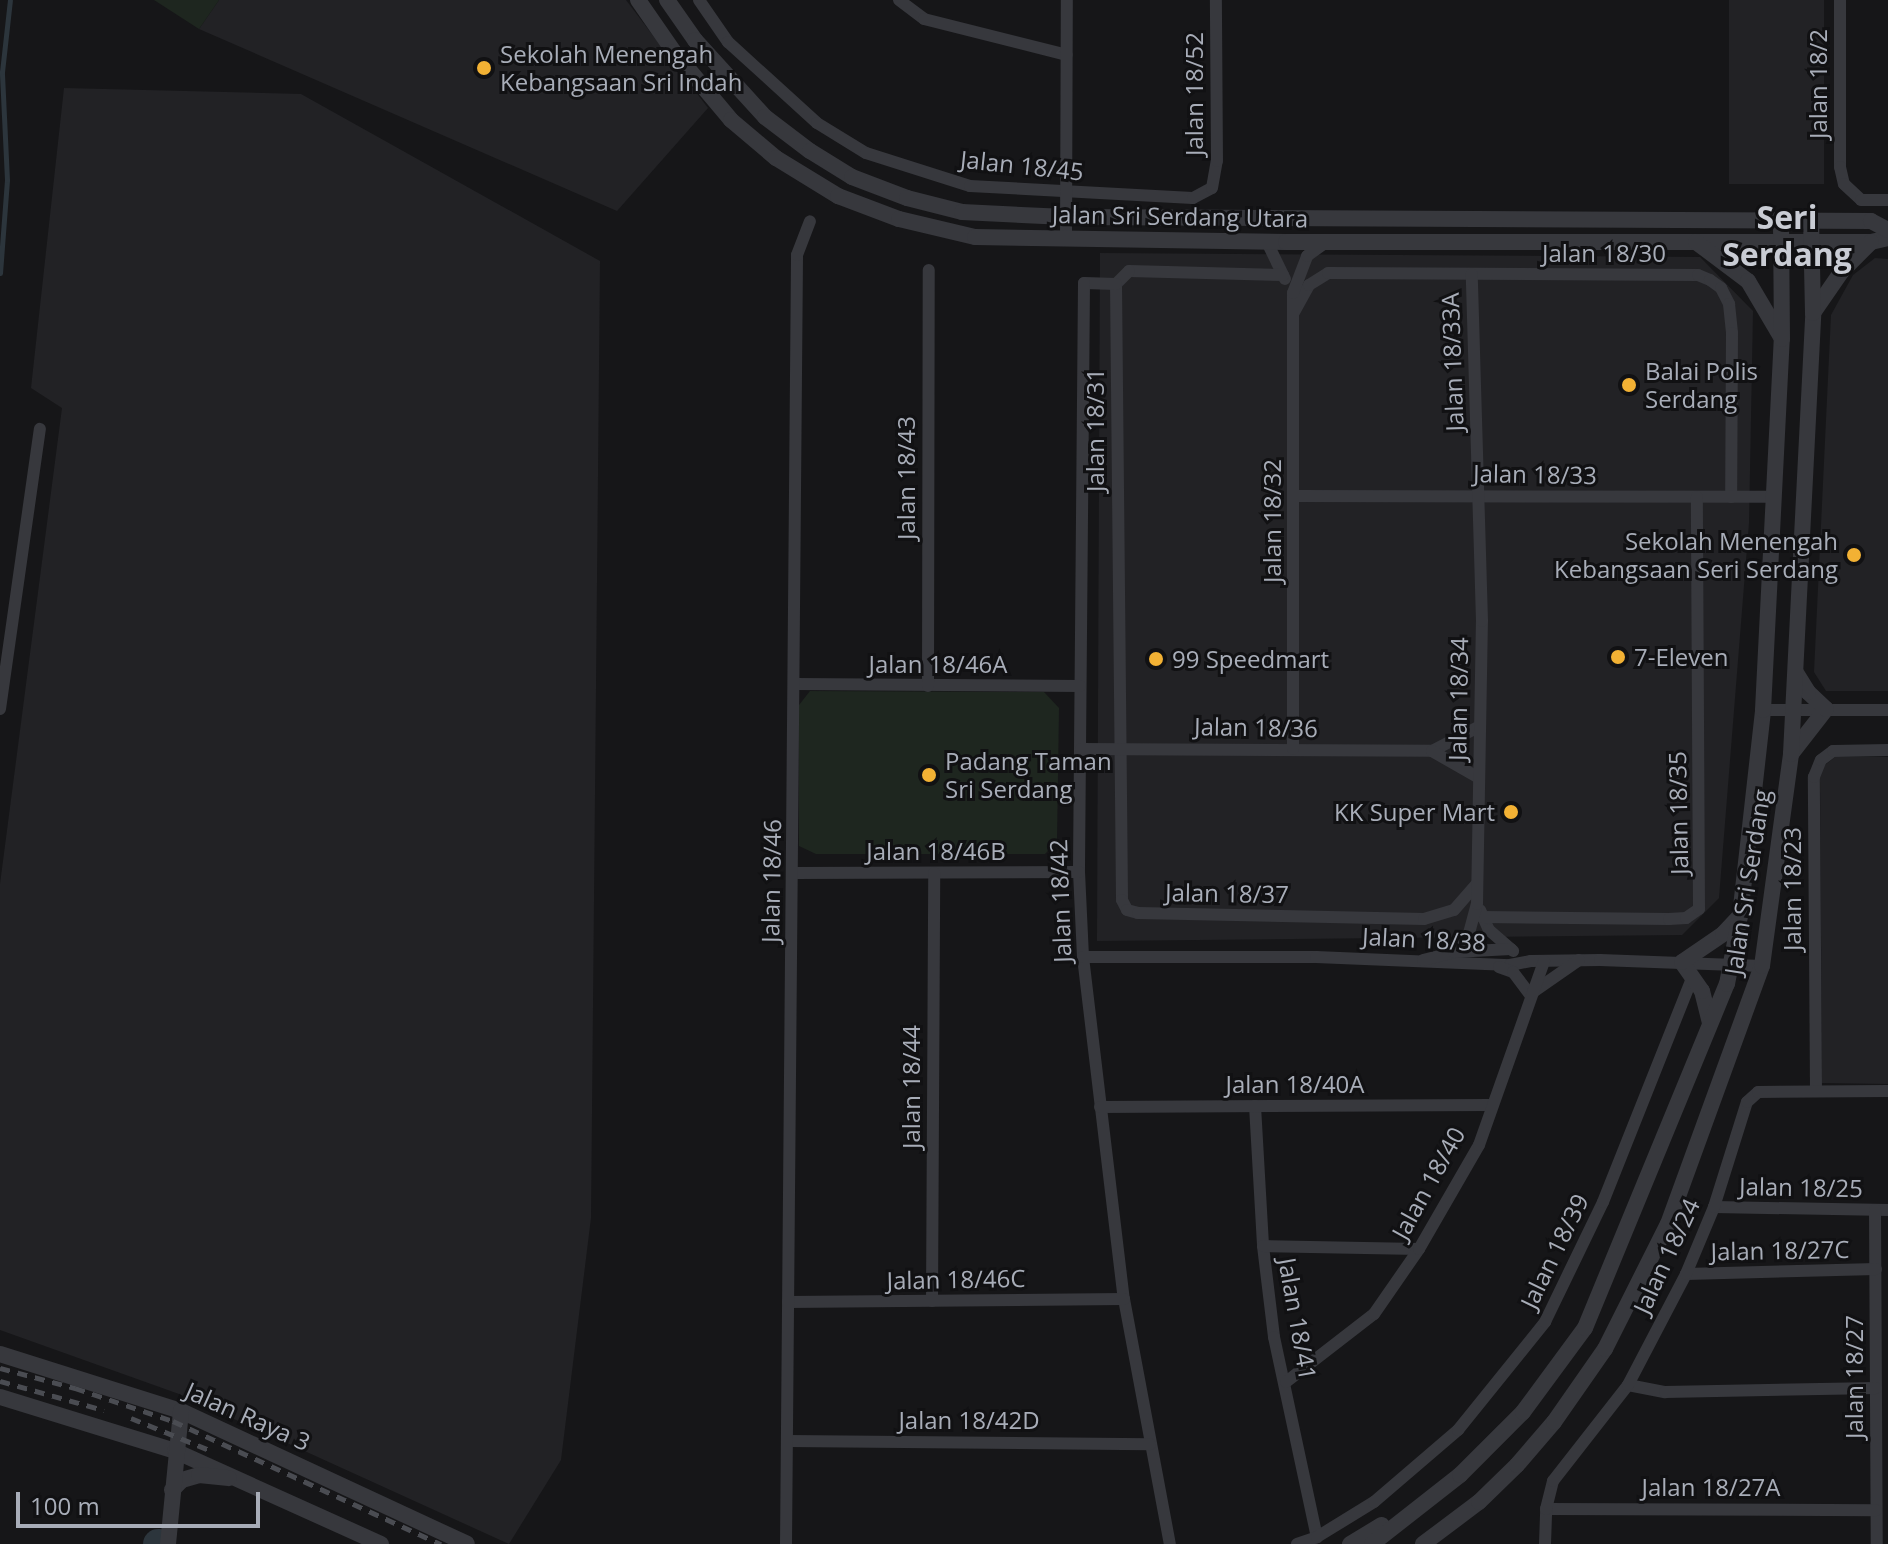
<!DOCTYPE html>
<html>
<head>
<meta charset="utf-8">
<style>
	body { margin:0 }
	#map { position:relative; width:1888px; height:1544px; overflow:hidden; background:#161618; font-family:"Open Sans",sans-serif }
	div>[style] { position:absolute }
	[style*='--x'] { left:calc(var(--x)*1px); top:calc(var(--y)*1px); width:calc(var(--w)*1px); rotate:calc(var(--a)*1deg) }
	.built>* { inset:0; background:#222225; transform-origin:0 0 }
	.green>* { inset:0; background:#1e261f }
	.stream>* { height:5px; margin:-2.5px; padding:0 2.5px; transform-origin:2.5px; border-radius:2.5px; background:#2c353c }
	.river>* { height:30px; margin:-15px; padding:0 15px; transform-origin:15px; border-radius:15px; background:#2c353c }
	.minor>* { height:12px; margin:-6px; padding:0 6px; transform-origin:6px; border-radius:6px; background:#37383d }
	.tertiary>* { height:16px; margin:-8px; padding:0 8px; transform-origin:8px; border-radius:8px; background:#37383d }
	.rail>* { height:5px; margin-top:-2.5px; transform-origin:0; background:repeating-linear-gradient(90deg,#4a4c52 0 10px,transparent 0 18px) }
	.dots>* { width:22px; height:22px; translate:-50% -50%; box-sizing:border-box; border:4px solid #111113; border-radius:50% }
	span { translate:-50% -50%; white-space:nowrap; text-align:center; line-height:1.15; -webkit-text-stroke:6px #111113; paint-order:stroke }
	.poi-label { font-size:24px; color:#a8adb8 }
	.left { translate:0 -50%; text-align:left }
	.right { translate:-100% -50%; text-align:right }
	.street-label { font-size:24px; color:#a8adb8 }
	.district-label { font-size:32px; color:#c9ccd4; font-weight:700 }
	.scale { position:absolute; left:16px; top:1492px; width:244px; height:36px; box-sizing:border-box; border:4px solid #a8adb8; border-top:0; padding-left:10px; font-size:24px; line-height:28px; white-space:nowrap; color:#a8adb8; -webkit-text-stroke:6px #111113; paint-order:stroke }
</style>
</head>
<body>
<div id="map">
	<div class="built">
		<i style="clip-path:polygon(219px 0,626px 0,708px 108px,617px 211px,199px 29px)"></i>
		<i style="left:1729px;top:0;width:95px;height:184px"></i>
		<i style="clip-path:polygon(64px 88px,301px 94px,600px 261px,591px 1218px,561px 1460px,509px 1544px,179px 1394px,0 1330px,0 884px,62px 408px,31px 388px)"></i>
		<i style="clip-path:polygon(1100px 253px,1700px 257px,1753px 311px,1749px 523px,1719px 898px,1682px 935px,1097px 941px)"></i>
		<i style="clip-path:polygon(1875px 258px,1888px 259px,1888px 691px,1826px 691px,1814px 672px,1831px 315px,1853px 275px)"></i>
		<i style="clip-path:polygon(1835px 757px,1888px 757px,1888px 1084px,1822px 1083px,1820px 778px,1825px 765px)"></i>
	</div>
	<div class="green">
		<i style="clip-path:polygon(154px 0,219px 0,199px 29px)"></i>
		<i style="clip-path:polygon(810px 691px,1044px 692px,1059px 708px,1057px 841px,1045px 854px,816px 854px,799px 846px,799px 705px)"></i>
	</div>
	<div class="stream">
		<i style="--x:0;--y:273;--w:93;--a:-85.7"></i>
		<i style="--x:7;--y:180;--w:108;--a:-92.7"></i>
		<i style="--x:2;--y:72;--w:72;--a:-83.7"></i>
	</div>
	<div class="river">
		<i style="--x:158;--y:1544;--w:2;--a:0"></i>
	</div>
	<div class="minor">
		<i style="--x:699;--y:0;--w:51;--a:55.4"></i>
		<i style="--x:728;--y:42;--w:120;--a:42.3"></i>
		<i style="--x:817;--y:123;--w:57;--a:31.5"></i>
		<i style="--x:866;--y:153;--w:109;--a:17.6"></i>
		<i style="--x:970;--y:186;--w:223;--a:3.1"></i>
		<i style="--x:1193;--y:198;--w:21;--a:-28"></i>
		<i style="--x:1212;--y:188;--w:27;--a:-80"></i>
		<i style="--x:1217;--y:161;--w:161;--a:-90.4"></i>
		<i style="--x:899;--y:0;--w:31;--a:37"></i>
		<i style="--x:924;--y:19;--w:147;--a:14.1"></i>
		<i style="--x:1840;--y:0;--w:167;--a:90"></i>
		<i style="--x:1840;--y:167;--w:17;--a:77"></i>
		<i style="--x:1844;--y:184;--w:23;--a:43"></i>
		<i style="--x:1861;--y:200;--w:27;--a:0"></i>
		<i style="--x:1066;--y:238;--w:238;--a:-89.8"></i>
		<i style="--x:1267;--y:242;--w:41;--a:64.1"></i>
		<i style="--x:1283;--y:275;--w:154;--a:-178.5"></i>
		<i style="--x:1129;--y:271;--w:18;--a:135"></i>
		<i style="--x:1116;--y:284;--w:616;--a:89.44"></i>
		<i style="--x:1122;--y:900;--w:11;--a:63"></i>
		<i style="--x:1127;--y:910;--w:11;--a:15"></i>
		<i style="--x:1138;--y:913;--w:286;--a:1.2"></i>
		<i style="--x:1424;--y:919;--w:31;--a:-17"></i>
		<i style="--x:1454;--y:910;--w:35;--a:-49"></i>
		<i style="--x:1116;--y:284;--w:32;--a:-178"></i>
		<i style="--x:1084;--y:283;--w:589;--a:90.49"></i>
		<i style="--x:1079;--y:872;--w:85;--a:87.3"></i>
		<i style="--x:1083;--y:957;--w:344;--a:83.2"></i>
		<i style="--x:1124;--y:1299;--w:249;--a:79.4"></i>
		<i style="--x:1293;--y:314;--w:33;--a:-61"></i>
		<i style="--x:1309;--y:285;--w:22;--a:-32"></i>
		<i style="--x:1328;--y:273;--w:370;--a:0.3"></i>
		<i style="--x:1698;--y:275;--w:13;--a:23"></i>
		<i style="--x:1710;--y:280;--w:14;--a:36"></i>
		<i style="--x:1721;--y:288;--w:18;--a:63"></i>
		<i style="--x:1729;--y:304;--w:29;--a:84"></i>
		<i style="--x:1732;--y:333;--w:164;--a:90.3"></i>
		<i style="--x:1295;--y:496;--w:479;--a:0.1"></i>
		<i style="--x:796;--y:684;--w:284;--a:0.4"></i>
		<i style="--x:928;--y:686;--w:416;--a:-89.9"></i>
		<i style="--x:0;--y:709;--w:283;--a:-81.9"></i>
		<i style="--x:1763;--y:710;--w:125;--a:0"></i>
		<i style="--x:1081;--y:749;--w:351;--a:0.3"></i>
		<i style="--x:1432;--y:751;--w:54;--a:-27.5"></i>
		<i style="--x:1293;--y:749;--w:456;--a:-90"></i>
		<i style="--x:1293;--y:293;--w:40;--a:-69"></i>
		<i style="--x:1307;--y:256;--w:24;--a:-36"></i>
		<i style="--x:1432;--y:751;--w:54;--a:29.9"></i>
		<i style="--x:793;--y:873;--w:286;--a:-0.2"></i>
		<i style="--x:1480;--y:910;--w:22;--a:66"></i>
		<i style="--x:1489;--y:930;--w:32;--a:41"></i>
		<i style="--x:1482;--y:917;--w:187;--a:0.6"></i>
		<i style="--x:1669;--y:919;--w:17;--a:-3"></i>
		<i style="--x:1686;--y:918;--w:16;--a:-35"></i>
		<i style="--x:1699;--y:909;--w:412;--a:-90.3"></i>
		<i style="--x:1454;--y:952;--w:21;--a:-47"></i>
		<i style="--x:1468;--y:937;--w:34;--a:-75"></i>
		<i style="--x:1477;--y:904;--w:283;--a:-89"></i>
		<i style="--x:1482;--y:621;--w:347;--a:-91.7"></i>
		<i style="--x:1083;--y:957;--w:233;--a:0"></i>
		<i style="--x:1316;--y:957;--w:194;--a:2.4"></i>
		<i style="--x:1510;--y:965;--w:21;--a:-11"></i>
		<i style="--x:1531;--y:961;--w:69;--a:-0.8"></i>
		<i style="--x:1600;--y:960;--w:162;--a:2.1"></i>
		<i style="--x:1423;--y:960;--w:32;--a:-14"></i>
		<i style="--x:1454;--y:952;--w:57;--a:-3"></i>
		<i style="--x:1499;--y:967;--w:15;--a:20"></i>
		<i style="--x:1513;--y:972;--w:30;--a:53"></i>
		<i style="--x:1533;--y:992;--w:56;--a:-34.8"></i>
		<i style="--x:1816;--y:1090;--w:313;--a:-90.4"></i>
		<i style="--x:1814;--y:777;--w:18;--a:-68"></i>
		<i style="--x:1821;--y:760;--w:15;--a:-37"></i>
		<i style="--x:1833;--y:751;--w:55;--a:-1"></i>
		<i style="--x:1255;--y:1106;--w:140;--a:86.7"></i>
		<i style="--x:1263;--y:1246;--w:92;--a:83.1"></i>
		<i style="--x:1274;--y:1337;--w:205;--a:77.9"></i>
		<i style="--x:1100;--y:1107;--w:390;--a:-0.3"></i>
		<i style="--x:1714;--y:1207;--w:174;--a:1"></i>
		<i style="--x:1875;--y:1210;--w:334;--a:89.7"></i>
		<i style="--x:1263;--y:1246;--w:156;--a:1.1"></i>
		<i style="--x:1686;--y:1274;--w:190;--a:-1.5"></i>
		<i style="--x:932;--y:1301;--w:428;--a:-89.7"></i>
		<i style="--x:788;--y:1302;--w:336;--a:-0.5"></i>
		<i style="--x:1286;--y:1382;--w:111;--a:-37.7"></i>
		<i style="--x:1374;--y:1314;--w:79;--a:-55.3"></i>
		<i style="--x:1419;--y:1249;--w:120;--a:-60"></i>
		<i style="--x:1479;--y:1145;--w:195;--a:-70.5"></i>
		<i style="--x:1628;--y:1385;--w:38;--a:11"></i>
		<i style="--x:1665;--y:1392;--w:211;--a:-1.1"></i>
		<i style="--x:788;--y:1441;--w:362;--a:0.5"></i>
		<i style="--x:1546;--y:1509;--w:330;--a:0.2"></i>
		<i style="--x:786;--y:1544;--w:1289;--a:-89.51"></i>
		<i style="--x:797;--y:255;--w:36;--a:-69"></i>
		<i style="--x:1297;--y:1544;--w:21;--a:-19"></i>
		<i style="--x:1317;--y:1537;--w:67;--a:-31.6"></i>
		<i style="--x:1374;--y:1502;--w:111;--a:-40.6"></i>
		<i style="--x:1458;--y:1430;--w:139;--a:-51.1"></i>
		<i style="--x:1545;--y:1322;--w:133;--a:-64.2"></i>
		<i style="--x:1603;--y:1202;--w:243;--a:-68.3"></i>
		<i style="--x:1545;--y:1544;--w:35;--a:-88"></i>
		<i style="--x:1546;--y:1509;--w:29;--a:-76"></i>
		<i style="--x:1553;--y:1481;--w:122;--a:-52"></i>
		<i style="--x:1628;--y:1385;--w:125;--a:-62.4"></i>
		<i style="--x:1686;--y:1274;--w:73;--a:-67.3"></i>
		<i style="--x:1714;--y:1207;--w:110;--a:-72.6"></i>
		<i style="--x:1747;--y:1102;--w:15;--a:-42"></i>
		<i style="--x:1758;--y:1092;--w:130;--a:-0.4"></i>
	</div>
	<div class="tertiary">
		<i style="--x:638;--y:0;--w:63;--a:55.3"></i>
		<i style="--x:674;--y:52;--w:89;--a:50"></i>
		<i style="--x:731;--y:120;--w:59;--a:40.2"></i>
		<i style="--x:776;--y:158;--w:73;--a:31.5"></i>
		<i style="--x:838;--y:196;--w:65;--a:20.7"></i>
		<i style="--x:899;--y:219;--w:78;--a:13.3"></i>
		<i style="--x:975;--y:237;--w:311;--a:0.9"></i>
		<i style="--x:1286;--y:242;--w:585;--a:0"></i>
		<i style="--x:1871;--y:242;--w:17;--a:-13"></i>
		<i style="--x:667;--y:0;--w:49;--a:55"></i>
		<i style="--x:695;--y:40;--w:104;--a:47.7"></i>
		<i style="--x:765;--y:117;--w:56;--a:37.1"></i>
		<i style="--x:810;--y:151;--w:49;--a:31.8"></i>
		<i style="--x:852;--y:177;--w:59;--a:20.9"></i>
		<i style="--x:907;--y:198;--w:57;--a:14.3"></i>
		<i style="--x:962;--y:212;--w:104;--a:2.8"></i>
		<i style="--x:1066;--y:217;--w:805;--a:0.28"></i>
		<i style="--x:1871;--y:221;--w:19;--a:28"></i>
		<i style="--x:1696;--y:242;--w:65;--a:36.9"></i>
		<i style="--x:1748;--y:281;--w:65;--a:59.5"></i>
		<i style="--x:1813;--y:313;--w:51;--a:-55.4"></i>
		<i style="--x:1842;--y:271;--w:41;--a:-45"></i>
		<i style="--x:1791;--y:754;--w:57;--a:-52.1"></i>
		<i style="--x:1826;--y:709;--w:25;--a:-137"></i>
		<i style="--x:1808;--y:692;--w:22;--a:-122"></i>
		<i style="--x:1710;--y:1023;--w:33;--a:-104"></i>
		<i style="--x:1702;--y:991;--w:35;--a:-125"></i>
		<i style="--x:1682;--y:962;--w:50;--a:-34.3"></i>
		<i style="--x:1723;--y:934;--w:23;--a:-47"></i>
		<i style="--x:0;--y:1354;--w:190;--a:17.5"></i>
		<i style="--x:181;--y:1411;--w:315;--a:24.9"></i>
		<i style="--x:0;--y:1397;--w:183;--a:17.1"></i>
		<i style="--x:175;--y:1451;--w:226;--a:24.3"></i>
		<i style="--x:172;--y:1490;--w:14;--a:-45"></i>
		<i style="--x:182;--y:1480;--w:18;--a:-16"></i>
		<i style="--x:199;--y:1475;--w:30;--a:6"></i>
		<i style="--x:168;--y:1544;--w:134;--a:-84.4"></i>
		<i style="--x:1350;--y:1544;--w:37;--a:-31"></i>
		<i style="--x:1372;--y:1544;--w:112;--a:-38.1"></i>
		<i style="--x:1460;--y:1475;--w:89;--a:-45"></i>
		<i style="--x:1523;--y:1412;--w:104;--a:-53.6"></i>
		<i style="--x:1585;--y:1328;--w:372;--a:-67.6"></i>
		<i style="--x:1727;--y:984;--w:69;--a:-79.2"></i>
		<i style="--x:1740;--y:916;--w:207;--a:-83.6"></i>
		<i style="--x:1763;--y:710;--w:371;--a:-87.1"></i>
		<i style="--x:1782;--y:339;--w:118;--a:-90.5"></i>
		<i style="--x:1423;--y:1544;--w:70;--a:-36.9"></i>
		<i style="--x:1479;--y:1502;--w:53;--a:-44.2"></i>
		<i style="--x:1517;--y:1465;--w:57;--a:-49.3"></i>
		<i style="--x:1554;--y:1422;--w:89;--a:-55.1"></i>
		<i style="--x:1605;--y:1349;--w:140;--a:-63.3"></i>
		<i style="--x:1668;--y:1224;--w:275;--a:-70"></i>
		<i style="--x:1762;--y:966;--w:214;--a:-82.2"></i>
		<i style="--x:1791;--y:754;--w:442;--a:-87.1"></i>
		<i style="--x:1813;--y:313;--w:92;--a:-91.2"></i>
	</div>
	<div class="rail">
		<i style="--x:0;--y:1368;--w:78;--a:14.9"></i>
		<i style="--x:75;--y:1388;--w:103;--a:18.6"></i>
		<i style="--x:173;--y:1421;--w:295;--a:24.7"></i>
		<i style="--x:0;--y:1381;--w:108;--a:15.6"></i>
		<i style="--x:131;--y:1418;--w:87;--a:22.2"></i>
	</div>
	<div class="dots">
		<i style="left:484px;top:68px;background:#f2b134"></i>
		<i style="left:1629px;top:385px;background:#f2b134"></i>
		<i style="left:1854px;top:555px;background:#f2b134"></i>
		<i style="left:1618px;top:657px;background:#f2b134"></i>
		<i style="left:1156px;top:659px;background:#f2b134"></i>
		<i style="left:929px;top:775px;background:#f2b134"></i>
		<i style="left:1511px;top:812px;background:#f2b134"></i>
	</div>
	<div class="poi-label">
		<span class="left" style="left:500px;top:68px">Sekolah Menengah<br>Kebangsaan Sri Indah</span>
		<span class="left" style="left:1645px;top:385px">Balai Polis<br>Serdang</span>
		<span class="right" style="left:1838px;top:555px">Sekolah Menengah<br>Kebangsaan Seri Serdang</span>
		<span class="left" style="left:1634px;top:657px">7-Eleven</span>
		<span class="left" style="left:1172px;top:659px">99 Speedmart</span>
		<span class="left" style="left:945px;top:775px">Padang Taman<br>Sri Serdang</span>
		<span class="right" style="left:1495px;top:812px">KK Super Mart</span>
	</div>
	<div class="street-label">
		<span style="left:1818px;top:84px;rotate:-90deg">Jalan 18/2</span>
		<span style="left:1194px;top:94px;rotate:-90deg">Jalan 18/52</span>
		<span style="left:1022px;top:165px;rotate:6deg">Jalan 18/45</span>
		<span style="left:1180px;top:216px;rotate:1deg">Jalan Sri Serdang Utara</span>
		<span style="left:1604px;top:253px">Jalan 18/30</span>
		<span style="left:1452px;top:362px;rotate:-92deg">Jalan 18/33A</span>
		<span style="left:1095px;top:430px;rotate:-90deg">Jalan 18/31</span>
		<span style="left:1535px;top:474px;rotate:1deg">Jalan 18/33</span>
		<span style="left:906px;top:478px;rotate:-90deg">Jalan 18/43</span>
		<span style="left:1272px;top:521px;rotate:-90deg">Jalan 18/32</span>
		<span style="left:938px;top:664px">Jalan 18/46A</span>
		<span style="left:1458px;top:699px;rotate:-89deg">Jalan 18/34</span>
		<span style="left:1256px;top:727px;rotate:1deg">Jalan 18/36</span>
		<span style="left:1678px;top:813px;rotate:-91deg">Jalan 18/35</span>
		<span style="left:936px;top:851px">Jalan 18/46B</span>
		<span style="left:771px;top:881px;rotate:-89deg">Jalan 18/46</span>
		<span style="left:1747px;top:882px;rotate:-81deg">Jalan Sri Serdang</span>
		<span style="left:1792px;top:889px;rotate:-90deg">Jalan 18/23</span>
		<span style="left:1227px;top:893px;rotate:1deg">Jalan 18/37</span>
		<span style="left:1060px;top:901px;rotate:-92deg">Jalan 18/42</span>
		<span style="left:1424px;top:939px;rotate:3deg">Jalan 18/38</span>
		<span style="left:1295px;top:1084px">Jalan 18/40A</span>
		<span style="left:911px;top:1087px;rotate:-90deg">Jalan 18/44</span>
		<span style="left:1428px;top:1183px;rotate:-61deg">Jalan 18/40</span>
		<span style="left:1801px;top:1187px;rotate:1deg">Jalan 18/25</span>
		<span style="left:1780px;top:1250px;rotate:-1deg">Jalan 18/27C</span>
		<span style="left:1554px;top:1251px;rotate:-64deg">Jalan 18/39</span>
		<span style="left:1666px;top:1256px;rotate:-65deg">Jalan 18/24</span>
		<span style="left:956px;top:1279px;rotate:-1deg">Jalan 18/46C</span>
		<span style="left:1298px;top:1319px;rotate:80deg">Jalan 18/41</span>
		<span style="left:1854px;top:1377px;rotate:-90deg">Jalan 18/27</span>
		<span style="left:248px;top:1416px;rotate:24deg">Jalan Raya 3</span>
		<span style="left:969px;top:1420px">Jalan 18/42D</span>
		<span style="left:1711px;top:1487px">Jalan 18/27A</span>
	</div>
	<div class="district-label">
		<span style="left:1787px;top:236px">Seri<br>Serdang</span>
	</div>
	<div class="scale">100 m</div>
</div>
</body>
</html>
